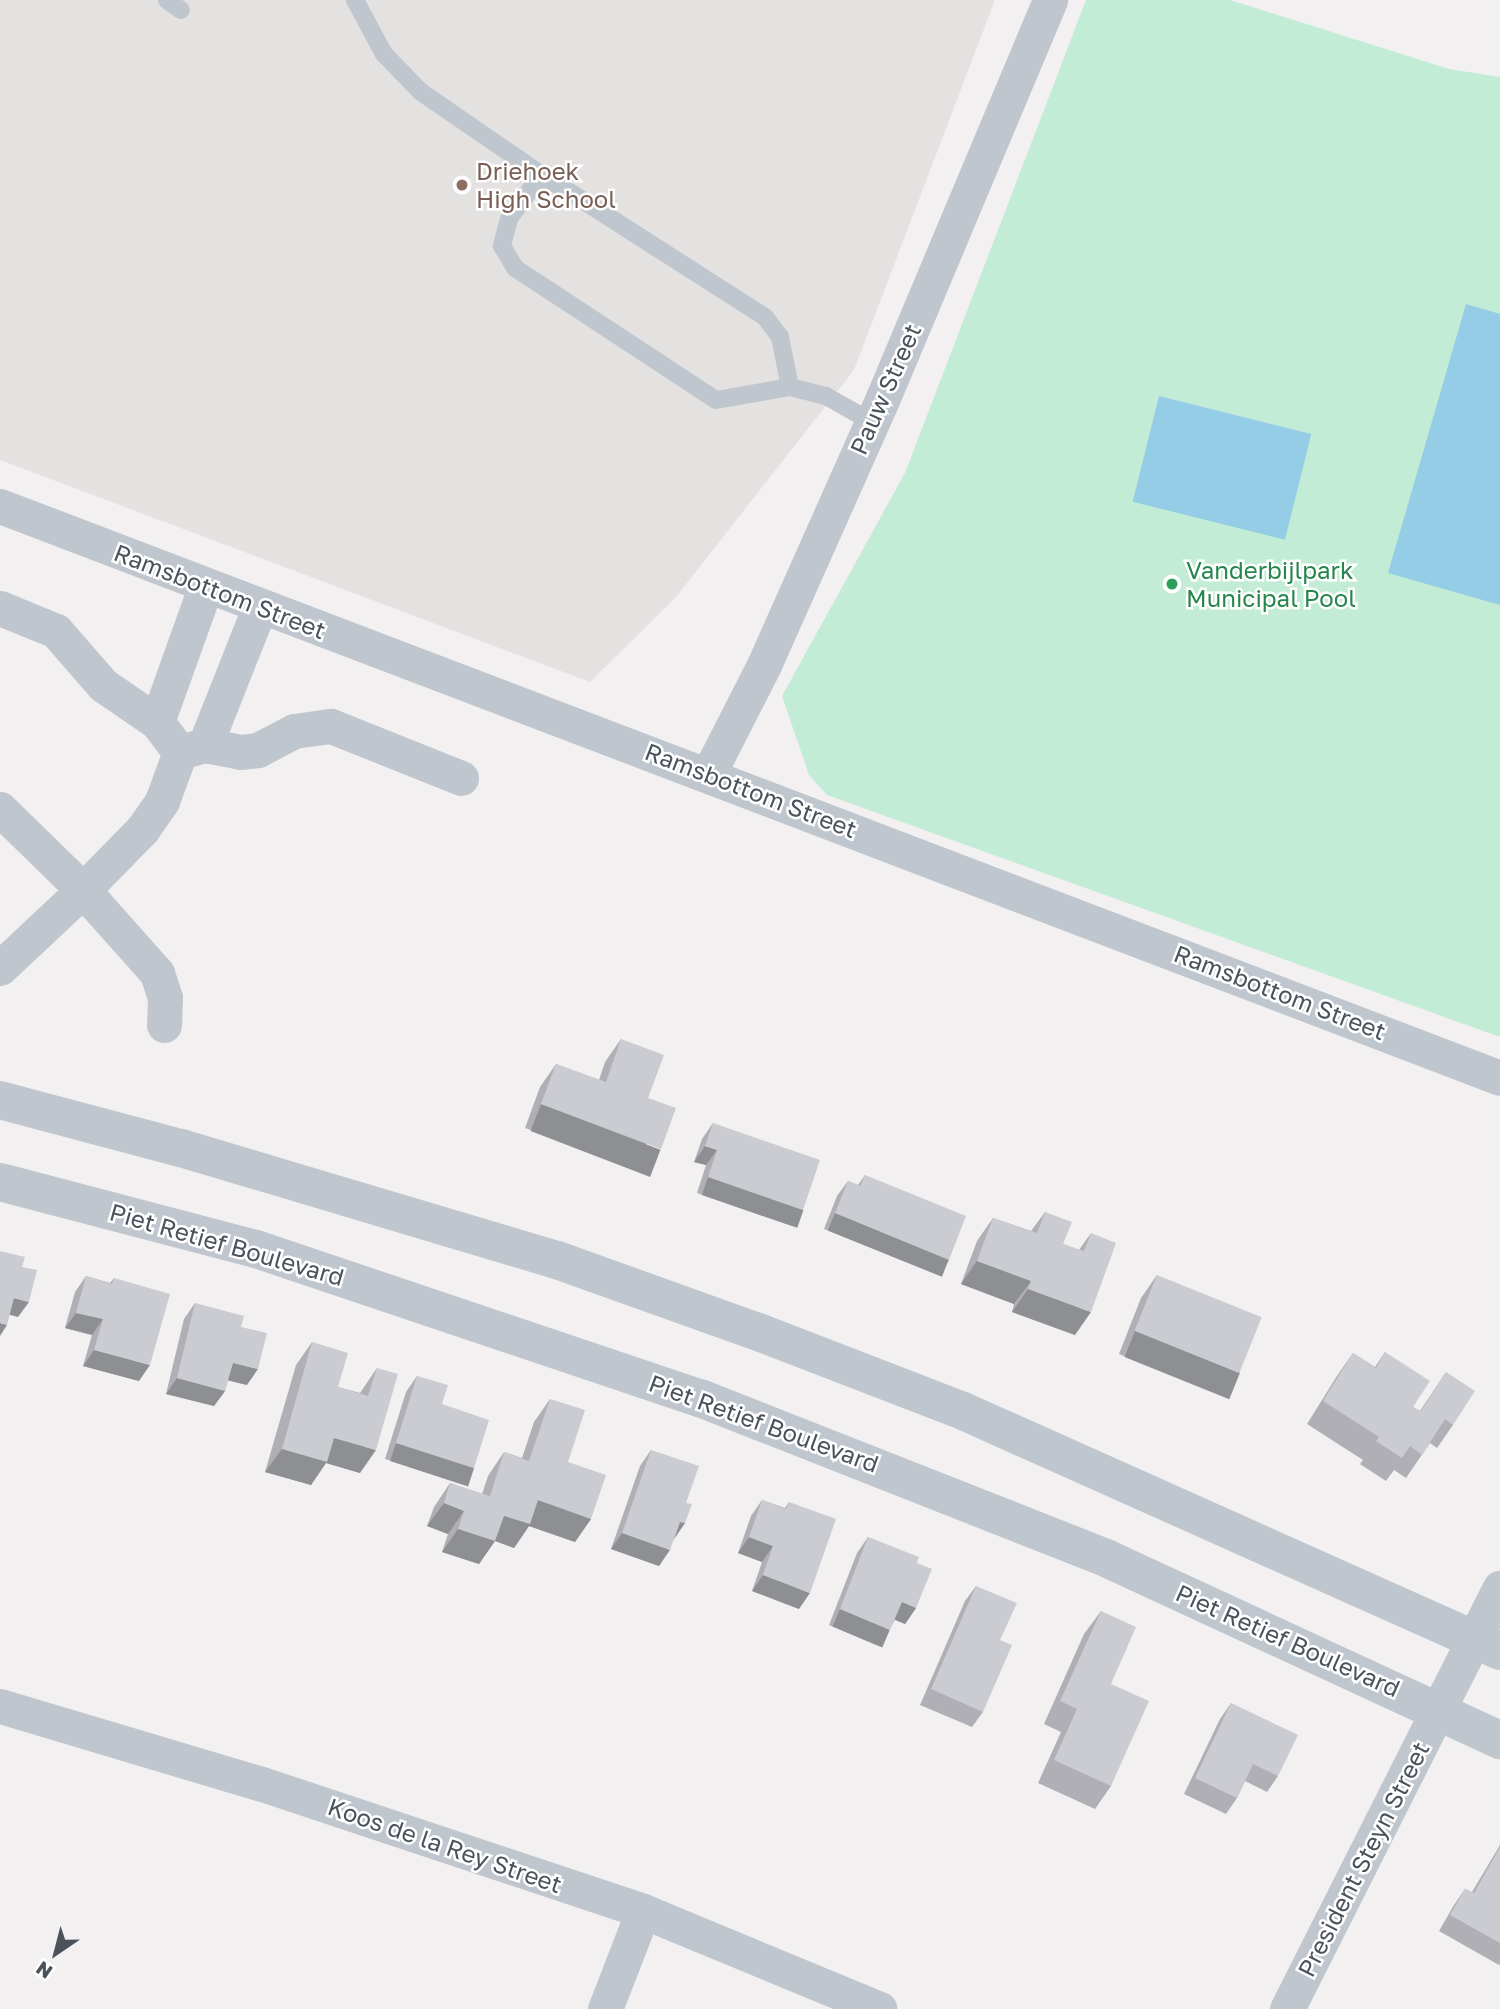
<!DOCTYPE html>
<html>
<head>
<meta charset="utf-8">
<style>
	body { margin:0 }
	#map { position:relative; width:1500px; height:2009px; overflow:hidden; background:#f2f0f0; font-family:"Golos Text",sans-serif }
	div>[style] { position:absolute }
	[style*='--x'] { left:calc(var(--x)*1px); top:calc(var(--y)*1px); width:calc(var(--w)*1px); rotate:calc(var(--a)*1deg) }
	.education>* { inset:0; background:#e3e2e1 }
	.green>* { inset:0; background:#c3ecd6 }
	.water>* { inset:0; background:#94cde5; transform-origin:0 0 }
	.service>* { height:18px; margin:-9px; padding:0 9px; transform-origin:9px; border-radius:9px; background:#c0c6ce }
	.minor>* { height:35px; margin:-17.5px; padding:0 17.5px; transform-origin:17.5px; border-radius:17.5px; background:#c0c6ce }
	.tertiary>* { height:38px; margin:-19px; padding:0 19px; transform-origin:19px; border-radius:19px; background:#c0c6ce }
	.wall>* { inset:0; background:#afafb5 }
	.shaded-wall>* { inset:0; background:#8e8f93; transform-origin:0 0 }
	.building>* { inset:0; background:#cbccd2; transform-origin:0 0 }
	.dots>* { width:19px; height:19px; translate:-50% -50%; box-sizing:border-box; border:4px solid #fff; border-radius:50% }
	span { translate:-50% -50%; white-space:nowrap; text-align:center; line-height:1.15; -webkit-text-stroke:5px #fff; paint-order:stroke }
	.education-label { font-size:24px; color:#785e54 }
	.left { translate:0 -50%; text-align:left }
	.street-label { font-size:24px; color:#4a525c }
	.leisure-label { font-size:24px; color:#27864d }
	.north { position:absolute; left:21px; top:1918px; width:70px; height:70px; -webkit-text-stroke:5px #fff; paint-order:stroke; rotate:215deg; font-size:19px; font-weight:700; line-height:28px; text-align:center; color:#4a525c }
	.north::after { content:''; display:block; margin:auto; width:24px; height:32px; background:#4a525c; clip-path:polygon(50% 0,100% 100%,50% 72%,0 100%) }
</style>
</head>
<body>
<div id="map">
	<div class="education">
		<i style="clip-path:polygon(0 0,995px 0,854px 370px,676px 597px,590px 682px,0 460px)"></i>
	</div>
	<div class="green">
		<i style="clip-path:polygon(1086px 0,1230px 0,1449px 69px,1500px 77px,1500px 1037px,827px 795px,809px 775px,782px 696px,905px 473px)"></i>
	</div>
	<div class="water">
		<i style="clip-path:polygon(1466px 304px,1500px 314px,1500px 605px,1388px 573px)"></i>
		<i style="left:1159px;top:396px;width:157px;height:109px;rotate:14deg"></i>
	</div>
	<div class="service">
		<i style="--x:167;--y:0;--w:17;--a:36"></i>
		<i style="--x:355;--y:0;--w:61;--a:61.8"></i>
		<i style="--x:384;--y:54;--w:53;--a:45.8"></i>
		<i style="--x:421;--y:92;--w:159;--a:34.5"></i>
		<i style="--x:790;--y:387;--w:51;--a:-101.3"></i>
		<i style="--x:780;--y:337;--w:25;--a:-127"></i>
		<i style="--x:765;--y:317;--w:228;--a:-147.4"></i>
		<i style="--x:573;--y:194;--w:24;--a:-150"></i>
		<i style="--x:552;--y:182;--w:21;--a:166"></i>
		<i style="--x:532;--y:187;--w:39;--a:126"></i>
		<i style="--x:509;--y:219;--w:28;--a:105"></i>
		<i style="--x:502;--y:246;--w:26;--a:59"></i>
		<i style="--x:515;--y:268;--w:240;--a:33.3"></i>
		<i style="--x:716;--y:400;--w:75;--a:-10"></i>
		<i style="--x:790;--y:387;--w:37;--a:14"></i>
		<i style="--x:826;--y:396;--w:53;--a:29.5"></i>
	</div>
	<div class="minor">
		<i style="--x:0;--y:506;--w:1605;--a:20.87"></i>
		<i style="--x:0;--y:608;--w:61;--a:22.3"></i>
		<i style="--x:56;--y:631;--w:72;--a:49"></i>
		<i style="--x:103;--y:685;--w:65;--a:34.4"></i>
		<i style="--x:157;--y:722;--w:38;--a:53"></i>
		<i style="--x:157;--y:722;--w:145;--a:-70.3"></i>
		<i style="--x:205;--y:745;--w:149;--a:-68.4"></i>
		<i style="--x:709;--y:773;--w:121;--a:-63"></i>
		<i style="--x:764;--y:665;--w:290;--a:-66"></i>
		<i style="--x:882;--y:400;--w:434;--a:-67.2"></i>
		<i style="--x:0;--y:809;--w:116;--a:44.3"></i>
		<i style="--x:83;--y:890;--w:84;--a:-45.5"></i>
		<i style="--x:142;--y:830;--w:35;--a:-55"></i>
		<i style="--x:162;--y:801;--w:52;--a:-69.8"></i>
		<i style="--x:180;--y:752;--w:26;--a:-16"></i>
		<i style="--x:205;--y:745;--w:36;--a:11"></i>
		<i style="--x:240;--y:752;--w:18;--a:-6"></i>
		<i style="--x:258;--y:750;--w:41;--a:-27.8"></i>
		<i style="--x:294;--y:731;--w:37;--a:-8"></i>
		<i style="--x:331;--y:726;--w:140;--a:21.8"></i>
		<i style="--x:0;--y:968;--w:114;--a:-43.2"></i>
		<i style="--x:83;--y:890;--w:111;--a:48.3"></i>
		<i style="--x:157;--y:973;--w:26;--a:72"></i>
		<i style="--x:165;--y:998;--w:27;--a:92"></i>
		<i style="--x:0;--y:1706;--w:273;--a:16.6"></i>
		<i style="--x:262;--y:1784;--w:402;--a:18.4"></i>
		<i style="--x:643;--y:1911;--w:256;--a:22.5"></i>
		<i style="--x:605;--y:2009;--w:105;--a:-68.8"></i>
		<i style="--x:1287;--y:2009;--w:472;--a:-63.2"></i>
	</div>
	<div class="tertiary">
		<i style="--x:0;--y:1100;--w:187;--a:14.9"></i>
		<i style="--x:181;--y:1148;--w:392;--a:16.6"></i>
		<i style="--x:557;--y:1260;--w:217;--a:19.7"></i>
		<i style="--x:761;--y:1333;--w:217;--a:21.1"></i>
		<i style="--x:963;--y:1411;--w:588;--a:24.08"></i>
		<i style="--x:0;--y:1182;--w:265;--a:14.7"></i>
		<i style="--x:256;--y:1249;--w:468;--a:18.6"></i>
		<i style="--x:700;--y:1398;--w:439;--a:21.5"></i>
		<i style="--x:1108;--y:1559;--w:432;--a:24.8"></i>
	</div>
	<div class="wall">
		<i style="clip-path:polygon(621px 1039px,648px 1098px,645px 1172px,525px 1128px,540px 1087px,556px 1064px,599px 1080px,605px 1062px)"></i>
		<i style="clip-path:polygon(713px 1123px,792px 1226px,697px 1193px,706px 1165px,694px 1162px,702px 1139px)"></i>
		<i style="clip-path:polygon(865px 1175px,949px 1260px,938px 1275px,824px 1229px,837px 1196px,848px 1181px,858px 1185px)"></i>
		<i style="clip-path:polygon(1045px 1212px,1063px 1244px,1079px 1250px,1091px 1233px,1075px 1335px,1012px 1312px,1014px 1304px,961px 1284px,977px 1241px,993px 1218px,1031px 1231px)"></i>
		<i style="clip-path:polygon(1157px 1275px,1240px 1373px,1223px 1396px,1119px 1354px,1141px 1298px)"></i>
		<i style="clip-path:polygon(86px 1276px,110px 1283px,114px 1278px,139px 1381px,83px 1366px,92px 1335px,65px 1328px,75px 1292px)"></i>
		<i style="clip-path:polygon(195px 1303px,241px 1327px,247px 1385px,228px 1380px,225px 1391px,214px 1406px,166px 1394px,184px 1319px)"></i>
		<i style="clip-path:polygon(312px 1342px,338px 1387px,360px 1393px,377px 1368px,360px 1473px,326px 1463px,311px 1485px,265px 1472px,296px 1365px)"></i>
		<i style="clip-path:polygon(1385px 1352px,1413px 1407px,1420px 1411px,1446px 1372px,1453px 1425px,1437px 1448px,1430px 1443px,1406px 1478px,1394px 1470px,1386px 1481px,1360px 1464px,1363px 1460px,1307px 1424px,1337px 1376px,1353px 1353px,1375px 1367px)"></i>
		<i style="clip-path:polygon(417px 1376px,442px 1404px,474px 1468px,463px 1484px,385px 1459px,406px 1392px)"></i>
		<i style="clip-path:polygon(550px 1399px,568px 1462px,591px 1519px,575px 1542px,529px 1526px,514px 1548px,495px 1541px,479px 1564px,442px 1552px,448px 1534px,427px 1526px,434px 1507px,450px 1483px,482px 1494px,488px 1476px,504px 1452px,522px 1458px,534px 1422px)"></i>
		<i style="clip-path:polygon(651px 1450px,686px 1503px,685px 1523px,674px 1539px,659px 1566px,611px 1549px,640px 1466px)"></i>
		<i style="clip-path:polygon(762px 1500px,785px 1508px,789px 1502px,799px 1609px,752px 1591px,762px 1562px,738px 1553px,751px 1516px)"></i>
		<i style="clip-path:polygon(868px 1537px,917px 1563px,916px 1608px,905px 1624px,895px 1620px,879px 1646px,829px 1625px,857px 1553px)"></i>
		<i style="clip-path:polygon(976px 1586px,983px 1712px,972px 1727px,920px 1705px,965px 1601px)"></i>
		<i style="clip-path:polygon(1101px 1611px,1111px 1684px,1111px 1786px,1095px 1809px,1038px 1783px,1061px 1732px,1044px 1724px,1084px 1634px)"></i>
		<i style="clip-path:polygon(1231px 1703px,1278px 1776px,1267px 1792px,1245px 1781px,1237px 1798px,1226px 1814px,1184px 1794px,1220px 1719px)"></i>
		<i style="clip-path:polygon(1500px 1845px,1500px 1964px,1499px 1965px,1439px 1931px,1454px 1905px,1465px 1889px,1472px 1892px)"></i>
	</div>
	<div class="shaded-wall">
		<i style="left:541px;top:1104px;width:128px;height:29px;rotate:21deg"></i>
		<i style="clip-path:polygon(705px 1146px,717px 1150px,706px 1165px,694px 1162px)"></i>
		<i style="left:708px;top:1177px;width:101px;height:19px;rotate:19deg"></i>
		<i style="left:835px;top:1213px;width:123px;height:19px;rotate:22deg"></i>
		<i style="clip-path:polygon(977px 1261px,1031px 1281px,1014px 1304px,961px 1284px)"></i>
		<i style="clip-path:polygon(1028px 1289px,1091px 1312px,1075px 1335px,1012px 1312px)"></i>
		<i style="clip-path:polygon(14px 1298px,29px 1302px,18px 1317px,3px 1313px)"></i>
		<i style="clip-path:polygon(76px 1313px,103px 1319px,92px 1335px,65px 1328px)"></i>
		<i style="clip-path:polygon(0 1323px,7px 1325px,0 1336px)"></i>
		<i style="left:1135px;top:1331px;width:113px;height:28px;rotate:22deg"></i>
		<i style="clip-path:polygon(94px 1350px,150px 1365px,139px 1381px,83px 1366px)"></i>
		<i style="clip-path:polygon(233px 1363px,258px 1369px,247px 1385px,222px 1379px)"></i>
		<i style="clip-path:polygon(177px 1378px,225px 1391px,214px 1406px,166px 1394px)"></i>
		<i style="clip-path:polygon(334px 1438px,376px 1450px,360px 1473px,326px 1463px,311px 1485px,265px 1472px,282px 1449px)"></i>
		<i style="left:396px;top:1443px;width:82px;height:19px;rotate:18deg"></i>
		<i style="clip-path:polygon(538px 1500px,591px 1519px,575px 1542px,529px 1526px,514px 1548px,495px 1541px,479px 1564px,442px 1552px,458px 1529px,504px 1516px)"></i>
		<i style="clip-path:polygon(444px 1503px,464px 1511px,448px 1534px,427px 1526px)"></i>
		<i style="clip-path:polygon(680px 1522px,685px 1523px,674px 1539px)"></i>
		<i style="clip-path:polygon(622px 1533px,670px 1550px,659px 1566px,611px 1549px)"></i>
		<i style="clip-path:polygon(749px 1537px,773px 1546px,762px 1562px,738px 1553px)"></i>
		<i style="clip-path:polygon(763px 1575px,810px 1593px,799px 1609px,752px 1591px)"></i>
		<i style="clip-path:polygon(902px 1602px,916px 1608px,905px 1624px,891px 1618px)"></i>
		<i style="left:840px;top:1609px;width:54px;height:19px;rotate:23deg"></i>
	</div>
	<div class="building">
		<i style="clip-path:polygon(621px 1039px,664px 1055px,648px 1098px,676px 1108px,661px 1149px,541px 1104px,556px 1064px,606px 1082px)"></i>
		<i style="clip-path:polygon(713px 1123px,820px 1160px,803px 1210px,708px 1177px,717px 1150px,705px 1146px)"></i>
		<i style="clip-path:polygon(865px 1175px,966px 1216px,949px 1260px,835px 1213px,848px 1181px,860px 1186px)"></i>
		<i style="clip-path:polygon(1045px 1212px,1072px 1222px,1063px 1244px,1084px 1251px,1091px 1233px,1116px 1243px,1091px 1312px,1028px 1289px,1031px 1281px,977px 1261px,993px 1218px,1037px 1233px)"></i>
		<i style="clip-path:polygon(0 1251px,25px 1257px,22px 1267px,37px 1270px,29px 1302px,14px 1298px,7px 1325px,0 1323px)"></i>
		<i style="left:1157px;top:1275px;width:113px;height:60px;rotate:22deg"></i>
		<i style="clip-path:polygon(86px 1276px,112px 1284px,114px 1278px,170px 1294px,150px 1365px,94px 1350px,103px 1319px,76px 1313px)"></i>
		<i style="clip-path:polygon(195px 1303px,244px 1316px,241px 1327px,267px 1333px,258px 1369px,233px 1363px,225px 1391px,177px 1378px)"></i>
		<i style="clip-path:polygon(312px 1342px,348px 1353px,338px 1387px,368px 1396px,377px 1368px,398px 1374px,376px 1450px,334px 1438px,327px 1462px,282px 1449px)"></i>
		<i style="clip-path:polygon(1385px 1352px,1430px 1381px,1413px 1407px,1421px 1411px,1446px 1372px,1475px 1391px,1453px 1425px,1445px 1419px,1422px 1455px,1410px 1446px,1402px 1458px,1376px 1441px,1379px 1437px,1323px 1401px,1353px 1353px,1376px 1368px)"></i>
		<i style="clip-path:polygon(417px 1376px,448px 1385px,442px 1404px,489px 1420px,474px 1468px,396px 1443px)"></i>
		<i style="clip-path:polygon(550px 1399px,585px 1410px,568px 1462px,606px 1475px,591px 1519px,538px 1500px,530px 1524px,504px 1516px,495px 1541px,458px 1529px,464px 1511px,444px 1503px,450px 1483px,490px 1496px,504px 1452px,529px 1461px)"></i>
		<i style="clip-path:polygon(651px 1450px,699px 1466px,686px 1503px,692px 1504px,685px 1523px,680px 1522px,670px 1550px,622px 1533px)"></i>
		<i style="clip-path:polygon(762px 1500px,786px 1509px,789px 1502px,836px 1519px,810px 1593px,763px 1575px,773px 1546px,749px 1537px)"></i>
		<i style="clip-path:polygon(868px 1537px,919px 1557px,917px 1563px,932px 1569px,916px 1608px,902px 1602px,890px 1630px,840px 1609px)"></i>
		<i style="clip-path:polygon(976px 1586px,1017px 1603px,1000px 1640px,1012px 1645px,983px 1712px,931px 1689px)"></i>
		<i style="clip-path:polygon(1101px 1611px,1136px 1627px,1111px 1684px,1149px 1701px,1111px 1786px,1054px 1760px,1077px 1709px,1060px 1701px)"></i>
		<i style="clip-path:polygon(1231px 1703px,1298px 1735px,1278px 1776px,1253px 1764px,1237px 1798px,1195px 1778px)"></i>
		<i style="clip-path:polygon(1500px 1847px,1500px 1943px,1450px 1915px,1465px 1889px,1474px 1893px)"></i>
	</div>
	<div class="dots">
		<i style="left:462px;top:185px;background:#8d6e63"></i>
		<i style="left:1172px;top:584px;background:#2e9e5b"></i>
	</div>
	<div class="education-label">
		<span class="left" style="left:476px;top:185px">Driehoek<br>High School</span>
	</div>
	<div class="street-label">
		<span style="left:885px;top:389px;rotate:-66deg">Pauw Street</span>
		<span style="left:220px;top:591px;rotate:21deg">Ramsbottom Street</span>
		<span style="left:751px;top:790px;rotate:21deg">Ramsbottom Street</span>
		<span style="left:1280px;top:992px;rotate:21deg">Ramsbottom Street</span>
		<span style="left:227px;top:1244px;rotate:16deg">Piet Retief Boulevard</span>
		<span style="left:764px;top:1423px;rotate:20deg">Piet Retief Boulevard</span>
		<span style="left:1288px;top:1640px;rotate:24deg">Piet Retief Boulevard</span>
		<span style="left:445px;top:1845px;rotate:19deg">Koos de la Rey Street</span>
		<span style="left:1363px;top:1859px;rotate:-63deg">President Steyn Street</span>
	</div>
	<div class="leisure-label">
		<span class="left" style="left:1186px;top:584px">Vanderbijlpark<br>Municipal Pool</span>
	</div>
	<div class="north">N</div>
</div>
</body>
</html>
